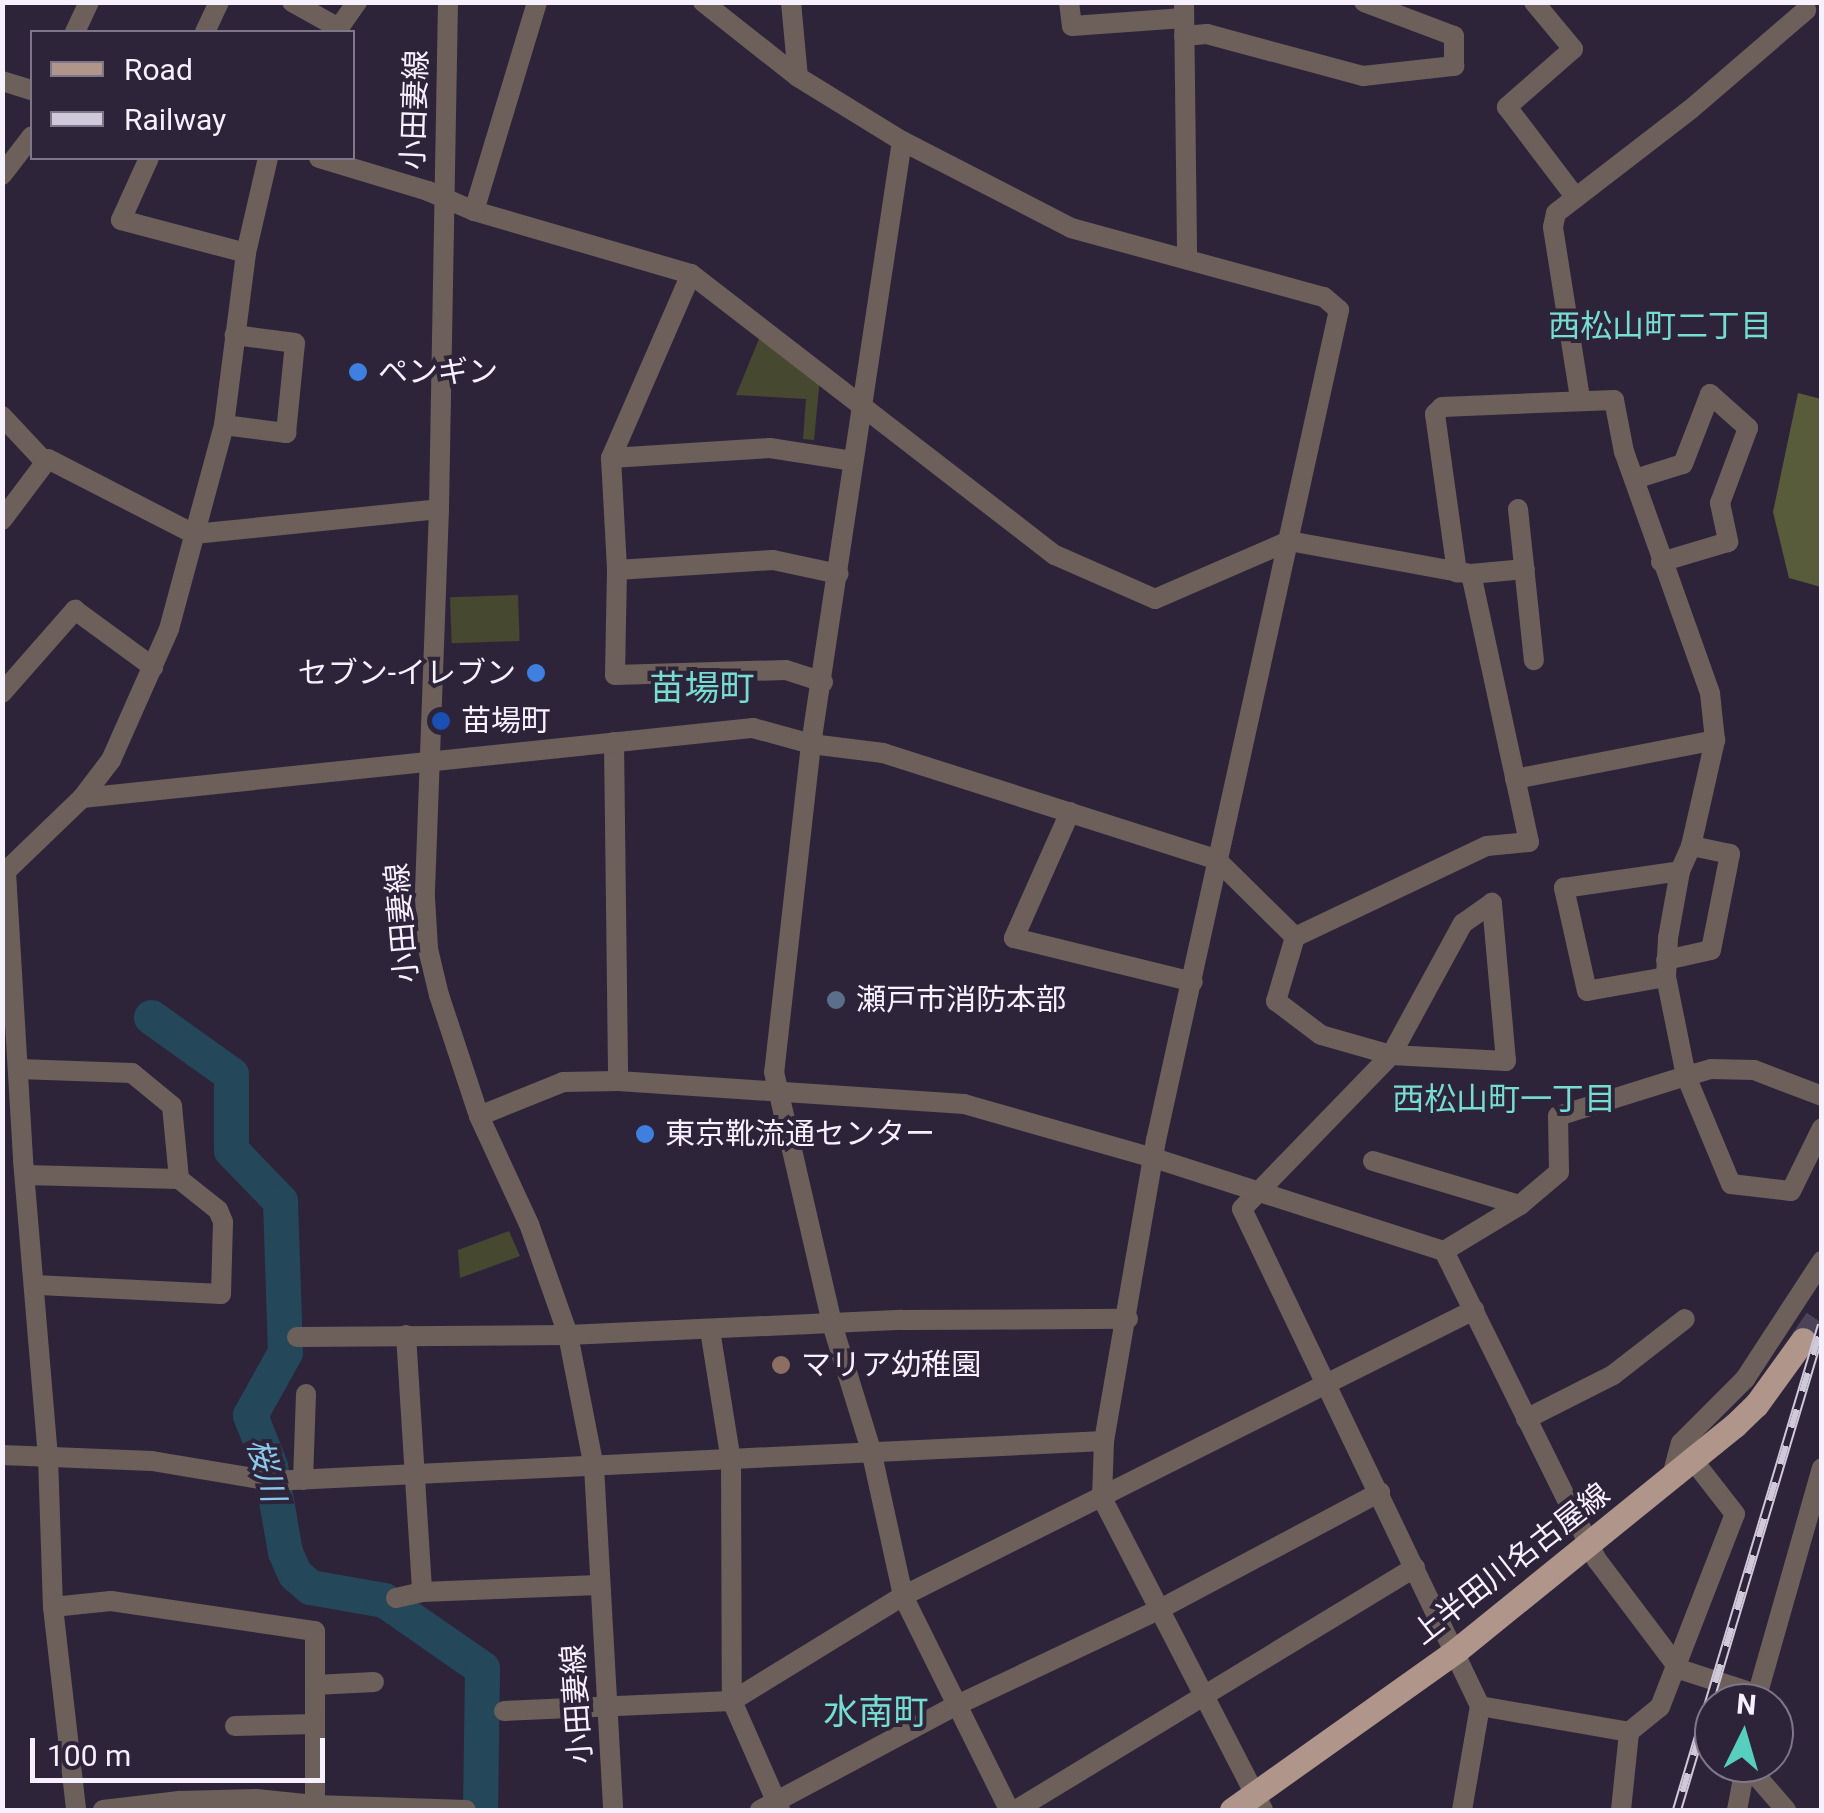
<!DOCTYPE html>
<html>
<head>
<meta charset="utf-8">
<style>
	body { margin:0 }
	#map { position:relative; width:1824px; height:1813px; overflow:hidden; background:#2e243a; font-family:Roboto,"Noto Sans JP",sans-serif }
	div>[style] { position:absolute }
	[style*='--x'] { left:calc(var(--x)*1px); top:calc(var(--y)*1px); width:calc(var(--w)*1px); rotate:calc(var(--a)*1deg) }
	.green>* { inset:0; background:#46482f; transform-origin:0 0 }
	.forest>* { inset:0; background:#595c3a }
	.river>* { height:35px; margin:-17.5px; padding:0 17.5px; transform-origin:17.5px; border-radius:17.5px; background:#25475a }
	.major-tunnel>* { height:25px; margin-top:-12.5px; transform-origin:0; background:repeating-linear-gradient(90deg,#4c4358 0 25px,transparent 0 37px) }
	.minor>* { height:20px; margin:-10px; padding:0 10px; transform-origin:10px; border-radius:10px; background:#6d605b }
	.major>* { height:25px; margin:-12.5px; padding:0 12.5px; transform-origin:12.5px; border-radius:12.5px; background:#b0958b }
	.rail>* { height:10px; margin-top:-5px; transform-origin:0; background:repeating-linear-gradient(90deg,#2e243a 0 19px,#cfc9d9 0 38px); box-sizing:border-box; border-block:2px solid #cfc9d9 }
	.dots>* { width:28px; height:28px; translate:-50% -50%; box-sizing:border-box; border:5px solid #2e243a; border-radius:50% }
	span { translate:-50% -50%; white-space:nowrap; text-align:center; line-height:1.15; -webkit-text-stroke:8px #2e243a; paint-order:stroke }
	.street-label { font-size:30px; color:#f6f0ff }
	.poi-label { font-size:30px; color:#f6f0ff }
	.left { translate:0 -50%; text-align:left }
	.right { translate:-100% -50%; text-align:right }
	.neighbourhood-label { font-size:32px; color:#75ded0 }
	.water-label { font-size:32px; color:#8ac8ec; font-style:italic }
	.quarter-label { font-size:35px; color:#75ded0 }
	.frame { position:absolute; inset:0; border:5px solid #f6f0ff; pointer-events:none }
	.legend { position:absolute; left:30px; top:30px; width:325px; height:130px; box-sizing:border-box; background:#2e243a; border:2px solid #7e7689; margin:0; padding:12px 18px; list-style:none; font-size:30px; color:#f6f0ff }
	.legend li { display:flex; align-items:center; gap:20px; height:50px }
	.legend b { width:50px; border:2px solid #7e7689 }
	.north { position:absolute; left:1694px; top:1683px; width:100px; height:100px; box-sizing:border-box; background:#2e243a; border:2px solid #7e7689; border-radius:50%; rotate:5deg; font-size:28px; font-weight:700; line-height:40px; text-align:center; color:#f6f0ff }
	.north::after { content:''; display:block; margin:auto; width:35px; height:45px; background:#58cebf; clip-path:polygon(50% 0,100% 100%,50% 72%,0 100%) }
	.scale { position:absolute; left:30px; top:1738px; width:295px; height:45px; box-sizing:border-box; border:5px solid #f6f0ff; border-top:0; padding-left:12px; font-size:30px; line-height:35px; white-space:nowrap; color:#f6f0ff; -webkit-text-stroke:8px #2e243a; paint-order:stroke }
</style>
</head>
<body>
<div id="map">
	<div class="green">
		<i style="clip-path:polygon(761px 334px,820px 378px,814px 440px,803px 439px,806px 399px,736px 395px)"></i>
		<i style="left:518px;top:595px;width:46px;height:68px;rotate:88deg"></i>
		<i style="clip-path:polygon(509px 1231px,520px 1256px,460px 1278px,458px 1250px)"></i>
	</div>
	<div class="forest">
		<i style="clip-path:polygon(1798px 393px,1821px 399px,1821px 587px,1789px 578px,1773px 512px)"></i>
	</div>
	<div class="river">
		<i style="--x:151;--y:1017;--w:98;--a:35.5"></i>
		<i style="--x:231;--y:1074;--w:76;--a:90"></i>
		<i style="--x:231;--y:1150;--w:71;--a:46.1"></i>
		<i style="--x:280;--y:1201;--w:151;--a:88.1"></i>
		<i style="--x:285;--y:1352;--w:72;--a:119.1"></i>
		<i style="--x:250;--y:1415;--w:55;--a:68.6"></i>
		<i style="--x:270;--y:1466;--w:87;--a:80.1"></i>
		<i style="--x:285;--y:1552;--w:24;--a:66"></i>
		<i style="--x:295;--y:1574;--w:20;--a:41"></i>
		<i style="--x:310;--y:1587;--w:75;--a:10"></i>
		<i style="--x:384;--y:1600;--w:119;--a:34.8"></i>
		<i style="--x:482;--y:1668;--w:142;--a:90.8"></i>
	</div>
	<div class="major-tunnel">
		<i style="--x:1803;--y:1340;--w:34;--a:-56"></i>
	</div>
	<div class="minor">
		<i style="--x:292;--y:2;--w:54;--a:29"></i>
		<i style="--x:448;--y:2;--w:507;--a:91.02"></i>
		<i style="--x:439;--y:509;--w:389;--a:92.1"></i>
		<i style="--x:425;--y:898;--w:51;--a:86.6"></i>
		<i style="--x:428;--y:949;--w:47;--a:76.6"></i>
		<i style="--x:439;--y:995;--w:127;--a:71.7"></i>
		<i style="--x:479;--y:1116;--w:119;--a:65.2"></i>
		<i style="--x:529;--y:1224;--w:118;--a:70.6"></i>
		<i style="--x:568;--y:1335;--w:135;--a:78.9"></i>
		<i style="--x:594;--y:1467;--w:344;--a:86.8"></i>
		<i style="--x:703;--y:2;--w:121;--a:38.3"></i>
		<i style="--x:798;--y:77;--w:122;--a:31.6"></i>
		<i style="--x:902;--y:141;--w:190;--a:27.2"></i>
		<i style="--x:1071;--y:228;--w:262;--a:15.3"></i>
		<i style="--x:1324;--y:297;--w:20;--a:41"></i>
		<i style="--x:1339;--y:310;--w:850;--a:102.43"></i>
		<i style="--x:1156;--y:1140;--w:305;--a:99.8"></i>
		<i style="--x:1104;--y:1441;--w:57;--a:92"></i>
		<i style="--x:1102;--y:1498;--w:351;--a:62.7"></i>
		<i style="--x:791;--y:2;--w:75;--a:84.7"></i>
		<i style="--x:1069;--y:2;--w:24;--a:83"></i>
		<i style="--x:1072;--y:26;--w:112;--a:-4.1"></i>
		<i style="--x:1184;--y:2;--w:257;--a:89.3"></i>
		<i style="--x:1534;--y:2;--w:61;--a:50.3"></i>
		<i style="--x:1573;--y:49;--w:88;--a:138.7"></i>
		<i style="--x:1507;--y:107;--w:114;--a:52.8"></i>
		<i style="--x:75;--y:32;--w:33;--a:-65"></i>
		<i style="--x:205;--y:32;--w:33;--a:-65"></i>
		<i style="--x:336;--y:32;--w:37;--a:-55"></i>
		<i style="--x:1184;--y:36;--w:23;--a:-5"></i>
		<i style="--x:1207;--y:34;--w:162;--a:15.1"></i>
		<i style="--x:1363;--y:76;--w:92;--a:-6.3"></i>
		<i style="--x:1454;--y:66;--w:30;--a:-90"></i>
		<i style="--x:1454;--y:36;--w:96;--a:-159.3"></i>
		<i style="--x:2;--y:81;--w:31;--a:17"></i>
		<i style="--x:902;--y:141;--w:610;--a:98.58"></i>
		<i style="--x:811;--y:744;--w:330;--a:96.4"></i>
		<i style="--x:774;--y:1072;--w:259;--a:77"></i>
		<i style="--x:832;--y:1324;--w:132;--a:72.8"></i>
		<i style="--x:871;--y:1450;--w:149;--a:77.6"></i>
		<i style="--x:903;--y:1596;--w:239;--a:63.6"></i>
		<i style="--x:149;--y:158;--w:68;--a:114.3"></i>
		<i style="--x:121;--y:220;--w:129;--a:14.8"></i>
		<i style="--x:319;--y:158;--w:114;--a:16.8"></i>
		<i style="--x:428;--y:191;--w:50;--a:23.5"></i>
		<i style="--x:474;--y:211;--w:226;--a:16.2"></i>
		<i style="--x:691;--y:274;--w:460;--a:37.7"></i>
		<i style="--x:1055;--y:555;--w:109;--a:23.7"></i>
		<i style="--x:1155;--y:599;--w:146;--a:-23.4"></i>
		<i style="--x:1289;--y:541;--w:185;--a:10.3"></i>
		<i style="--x:1471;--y:574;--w:54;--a:-5.3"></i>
		<i style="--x:2;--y:175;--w:49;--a:-52.4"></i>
		<i style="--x:474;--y:211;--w:218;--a:-73.2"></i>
		<i style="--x:691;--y:274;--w:201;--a:113.5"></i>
		<i style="--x:611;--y:458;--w:112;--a:86.9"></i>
		<i style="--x:617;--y:570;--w:105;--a:91.1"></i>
		<i style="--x:615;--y:675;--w:171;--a:-1.7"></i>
		<i style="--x:786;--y:670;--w:39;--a:18"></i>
		<i style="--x:1580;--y:398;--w:173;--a:-99"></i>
		<i style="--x:1553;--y:227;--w:14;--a:-78"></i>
		<i style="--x:1556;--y:213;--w:170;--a:-37.6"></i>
		<i style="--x:1691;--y:109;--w:152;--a:-40.7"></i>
		<i style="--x:2;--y:416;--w:63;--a:46.9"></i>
		<i style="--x:224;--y:425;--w:63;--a:7.4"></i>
		<i style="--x:286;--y:433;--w:90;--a:-84.3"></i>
		<i style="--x:295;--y:343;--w:61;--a:-172.4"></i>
		<i style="--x:611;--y:458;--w:159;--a:-3.6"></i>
		<i style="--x:770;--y:448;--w:83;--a:9"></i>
		<i style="--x:1635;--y:479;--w:50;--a:-17.4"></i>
		<i style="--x:1683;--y:464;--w:75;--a:-68.9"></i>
		<i style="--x:1710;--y:394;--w:51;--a:41.8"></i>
		<i style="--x:1748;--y:428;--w:80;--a:110.5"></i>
		<i style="--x:1720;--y:503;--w:40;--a:78"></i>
		<i style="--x:1728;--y:542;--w:70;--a:163.4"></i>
		<i style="--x:1518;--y:509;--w:152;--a:84"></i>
		<i style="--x:2;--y:520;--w:76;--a:-53"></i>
		<i style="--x:48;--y:459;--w:164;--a:27.2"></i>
		<i style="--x:194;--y:534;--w:246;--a:-5.8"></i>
		<i style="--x:617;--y:570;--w:156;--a:-3.7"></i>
		<i style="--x:773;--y:560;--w:67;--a:12"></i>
		<i style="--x:2;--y:693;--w:111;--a:-48.7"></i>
		<i style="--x:75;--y:610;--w:97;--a:36.2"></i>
		<i style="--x:614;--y:742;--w:339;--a:89.3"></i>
		<i style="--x:1515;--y:779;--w:204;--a:-11"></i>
		<i style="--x:82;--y:798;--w:675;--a:-5.96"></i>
		<i style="--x:753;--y:728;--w:60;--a:15.4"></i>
		<i style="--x:811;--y:744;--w:73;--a:7.1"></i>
		<i style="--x:883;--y:753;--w:349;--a:17.7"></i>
		<i style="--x:1216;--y:859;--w:111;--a:44.6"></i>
		<i style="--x:1295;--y:937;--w:212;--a:-25.4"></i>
		<i style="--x:1487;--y:846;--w:42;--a:-5.4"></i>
		<i style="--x:1529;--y:842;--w:274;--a:-102.2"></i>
		<i style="--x:1070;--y:812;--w:138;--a:114"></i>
		<i style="--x:1014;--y:938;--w:184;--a:13.8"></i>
		<i style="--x:6;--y:872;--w:289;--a:86.6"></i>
		<i style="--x:23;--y:1160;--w:298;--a:85.2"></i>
		<i style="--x:48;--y:1457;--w:150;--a:88.1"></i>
		<i style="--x:53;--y:1607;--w:204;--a:83.5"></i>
		<i style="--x:2;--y:875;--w:111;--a:-43.9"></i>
		<i style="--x:82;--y:798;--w:48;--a:-52.7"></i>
		<i style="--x:111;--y:760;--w:143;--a:-66.1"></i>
		<i style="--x:169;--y:629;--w:211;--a:-74.9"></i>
		<i style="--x:224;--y:425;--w:173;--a:-82.7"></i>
		<i style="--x:246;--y:253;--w:98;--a:-77"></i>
		<i style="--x:1295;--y:937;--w:67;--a:106.5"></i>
		<i style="--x:1276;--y:1001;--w:56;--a:37.1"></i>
		<i style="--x:1321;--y:1035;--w:73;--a:15.9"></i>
		<i style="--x:1391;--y:1055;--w:115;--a:3"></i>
		<i style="--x:1506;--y:1061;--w:159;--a:-95.1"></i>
		<i style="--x:1492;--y:903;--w:35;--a:145"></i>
		<i style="--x:1463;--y:923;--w:150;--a:118.6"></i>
		<i style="--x:1391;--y:1055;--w:214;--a:134.1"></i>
		<i style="--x:1242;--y:1209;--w:551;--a:64.41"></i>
		<i style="--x:1480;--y:1706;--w:106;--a:99.8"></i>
		<i style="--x:1666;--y:960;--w:46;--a:-12.5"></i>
		<i style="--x:1711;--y:950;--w:98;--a:-78.8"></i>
		<i style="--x:1730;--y:854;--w:40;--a:-168"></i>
		<i style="--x:1666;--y:977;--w:80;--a:170"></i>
		<i style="--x:1587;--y:991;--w:106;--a:-102.6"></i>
		<i style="--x:1564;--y:888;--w:117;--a:-8.3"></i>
		<i style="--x:18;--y:1069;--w:114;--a:2"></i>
		<i style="--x:132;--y:1073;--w:52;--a:39.5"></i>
		<i style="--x:172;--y:1106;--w:73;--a:84.5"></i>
		<i style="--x:1822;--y:1096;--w:73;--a:-159.1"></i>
		<i style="--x:1754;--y:1070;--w:43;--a:-178.7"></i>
		<i style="--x:1711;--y:1069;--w:26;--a:164"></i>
		<i style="--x:1686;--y:1076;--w:117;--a:67.4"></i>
		<i style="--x:1731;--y:1184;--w:60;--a:6.7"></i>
		<i style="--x:1791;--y:1191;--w:70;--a:-63.8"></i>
		<i style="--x:479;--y:1116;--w:91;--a:-22"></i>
		<i style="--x:563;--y:1082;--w:55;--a:-1"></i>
		<i style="--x:618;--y:1081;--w:347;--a:3.8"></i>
		<i style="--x:964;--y:1104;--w:198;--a:15.9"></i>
		<i style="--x:1154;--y:1158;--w:305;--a:17.8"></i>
		<i style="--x:1444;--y:1251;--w:345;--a:63.7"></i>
		<i style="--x:1597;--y:1560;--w:136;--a:53"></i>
		<i style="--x:1679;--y:1669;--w:81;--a:18"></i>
		<i style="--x:1373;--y:1161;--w:153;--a:16.7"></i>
		<i style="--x:25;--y:1175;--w:154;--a:1.5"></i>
		<i style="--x:179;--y:1179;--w:50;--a:38.5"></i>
		<i style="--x:218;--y:1210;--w:13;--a:67"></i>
		<i style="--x:223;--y:1222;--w:72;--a:91.6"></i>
		<i style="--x:221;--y:1294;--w:187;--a:-177.2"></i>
		<i style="--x:1444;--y:1251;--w:89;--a:-31.2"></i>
		<i style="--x:1520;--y:1205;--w:51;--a:-40.2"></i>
		<i style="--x:1559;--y:1172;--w:56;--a:-91"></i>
		<i style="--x:1558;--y:1116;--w:134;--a:-17.4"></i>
		<i style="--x:1686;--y:1076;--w:101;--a:-101.4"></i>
		<i style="--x:1666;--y:977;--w:39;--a:-87"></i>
		<i style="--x:1668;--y:938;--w:68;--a:-79.8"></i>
		<i style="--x:1680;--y:871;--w:27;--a:-66"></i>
		<i style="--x:1691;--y:846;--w:109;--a:-77.2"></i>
		<i style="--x:1715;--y:740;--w:47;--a:-96.1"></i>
		<i style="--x:1710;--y:693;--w:256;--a:-109.6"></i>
		<i style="--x:1624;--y:452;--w:53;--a:-100.9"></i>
		<i style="--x:1614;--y:400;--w:172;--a:177.7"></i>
		<i style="--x:1442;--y:407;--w:10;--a:135"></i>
		<i style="--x:1435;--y:414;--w:160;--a:82.1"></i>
		<i style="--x:710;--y:1330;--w:133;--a:80.9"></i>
		<i style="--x:731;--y:1461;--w:240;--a:89.8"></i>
		<i style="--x:732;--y:1701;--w:119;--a:66.2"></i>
		<i style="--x:406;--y:1335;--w:257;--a:86.4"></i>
		<i style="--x:297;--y:1337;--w:271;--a:-0.4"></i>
		<i style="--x:568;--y:1335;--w:334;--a:-2.6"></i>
		<i style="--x:902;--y:1320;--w:226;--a:-0.3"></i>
		<i style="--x:1526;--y:1419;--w:97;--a:-26.8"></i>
		<i style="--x:1613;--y:1375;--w:91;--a:-37.9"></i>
		<i style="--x:2;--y:1455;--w:150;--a:2.3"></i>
		<i style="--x:152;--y:1461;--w:122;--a:9.5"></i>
		<i style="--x:272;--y:1481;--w:833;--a:-2.75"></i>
		<i style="--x:1672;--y:1476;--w:34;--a:-75"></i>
		<i style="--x:1681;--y:1443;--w:91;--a:-45"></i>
		<i style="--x:1745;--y:1379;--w:141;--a:-56.9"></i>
		<i style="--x:303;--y:1480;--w:86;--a:-88"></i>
		<i style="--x:396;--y:1598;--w:27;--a:-13"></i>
		<i style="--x:422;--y:1592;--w:177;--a:-2.3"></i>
		<i style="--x:53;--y:1607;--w:58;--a:-5.9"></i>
		<i style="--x:111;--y:1601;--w:206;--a:8.4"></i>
		<i style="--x:315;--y:1631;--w:174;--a:90"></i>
		<i style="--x:315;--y:1805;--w:151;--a:1.9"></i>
		<i style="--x:315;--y:1685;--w:59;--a:-2.9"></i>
		<i style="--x:1755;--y:1703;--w:244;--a:-74.1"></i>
		<i style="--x:1480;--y:1706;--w:151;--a:9.9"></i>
		<i style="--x:1629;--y:1732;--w:40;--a:-39"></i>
		<i style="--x:1660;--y:1707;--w:207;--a:-68.8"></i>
		<i style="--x:1735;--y:1514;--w:68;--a:-127.9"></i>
		<i style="--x:504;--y:1711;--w:228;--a:-2.5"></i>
		<i style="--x:732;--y:1701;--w:201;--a:-31.6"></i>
		<i style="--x:903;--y:1596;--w:639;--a:-26.61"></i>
		<i style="--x:235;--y:1726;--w:80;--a:-1.4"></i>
		<i style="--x:1746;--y:1764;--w:61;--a:49"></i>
		<i style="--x:103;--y:1810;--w:77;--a:-6.8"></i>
		<i style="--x:179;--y:1801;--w:77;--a:-1.5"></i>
		<i style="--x:256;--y:1799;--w:59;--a:5.8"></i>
		<i style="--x:760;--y:1810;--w:221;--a:-28.1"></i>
		<i style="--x:955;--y:1706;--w:229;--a:-25.3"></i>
		<i style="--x:1162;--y:1608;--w:247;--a:-28"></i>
		<i style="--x:1016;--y:1810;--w:467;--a:-31.3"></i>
		<i style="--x:1621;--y:1810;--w:78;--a:-84.1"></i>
		<i style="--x:1737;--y:1810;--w:48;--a:-79.2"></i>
	</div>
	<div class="major">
		<i style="--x:1232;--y:1810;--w:276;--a:-35.4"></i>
		<i style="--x:1457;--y:1650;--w:358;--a:-39"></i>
		<i style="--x:1735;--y:1425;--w:29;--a:-44"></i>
		<i style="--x:1756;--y:1405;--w:80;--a:-54.1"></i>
	</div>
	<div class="rail">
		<i style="--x:1677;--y:1810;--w:506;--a:-73.35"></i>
	</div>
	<div class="dots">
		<i style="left:358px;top:372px;background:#3f7fe0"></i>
		<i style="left:536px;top:673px;background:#3f7fe0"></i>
		<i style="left:441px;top:721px;background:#1a4fb4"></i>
		<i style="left:836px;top:1000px;background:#5c6f8a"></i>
		<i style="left:645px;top:1134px;background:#3f7fe0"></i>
		<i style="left:781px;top:1365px;background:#8d6e63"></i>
	</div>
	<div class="street-label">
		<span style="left:415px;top:110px;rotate:-88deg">小田妻線</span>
		<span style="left:402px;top:923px;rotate:-95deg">小田妻線</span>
		<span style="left:1511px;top:1564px;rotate:-38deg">上半田川名古屋線</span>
		<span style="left:577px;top:1704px;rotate:-94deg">小田妻線</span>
	</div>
	<div class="poi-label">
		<span class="left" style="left:378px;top:372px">ペンギン</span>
		<span class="right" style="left:516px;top:673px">セブン-イレブン</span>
		<span class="left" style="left:461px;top:721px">苗場町</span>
		<span class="left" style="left:856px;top:1000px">瀬戸市消防本部</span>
		<span class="left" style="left:665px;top:1134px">東京靴流通センター</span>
		<span class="left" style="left:801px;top:1365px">マリア幼稚園</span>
	</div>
	<div class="neighbourhood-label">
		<span style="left:1660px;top:326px">西松山町二丁目</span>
		<span style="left:1504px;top:1099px">西松山町一丁目</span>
	</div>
	<div class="water-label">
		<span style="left:266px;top:1470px;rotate:75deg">桜川</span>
	</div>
	<div class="quarter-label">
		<span style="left:702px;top:689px">苗場町</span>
		<span style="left:876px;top:1713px">水南町</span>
	</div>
	<div class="frame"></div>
	<ul class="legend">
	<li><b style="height:12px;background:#b0958b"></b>Road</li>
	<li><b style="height:12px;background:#cfc9d9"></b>Railway</li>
	</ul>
	<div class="north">N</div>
	<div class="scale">100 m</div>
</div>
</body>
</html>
